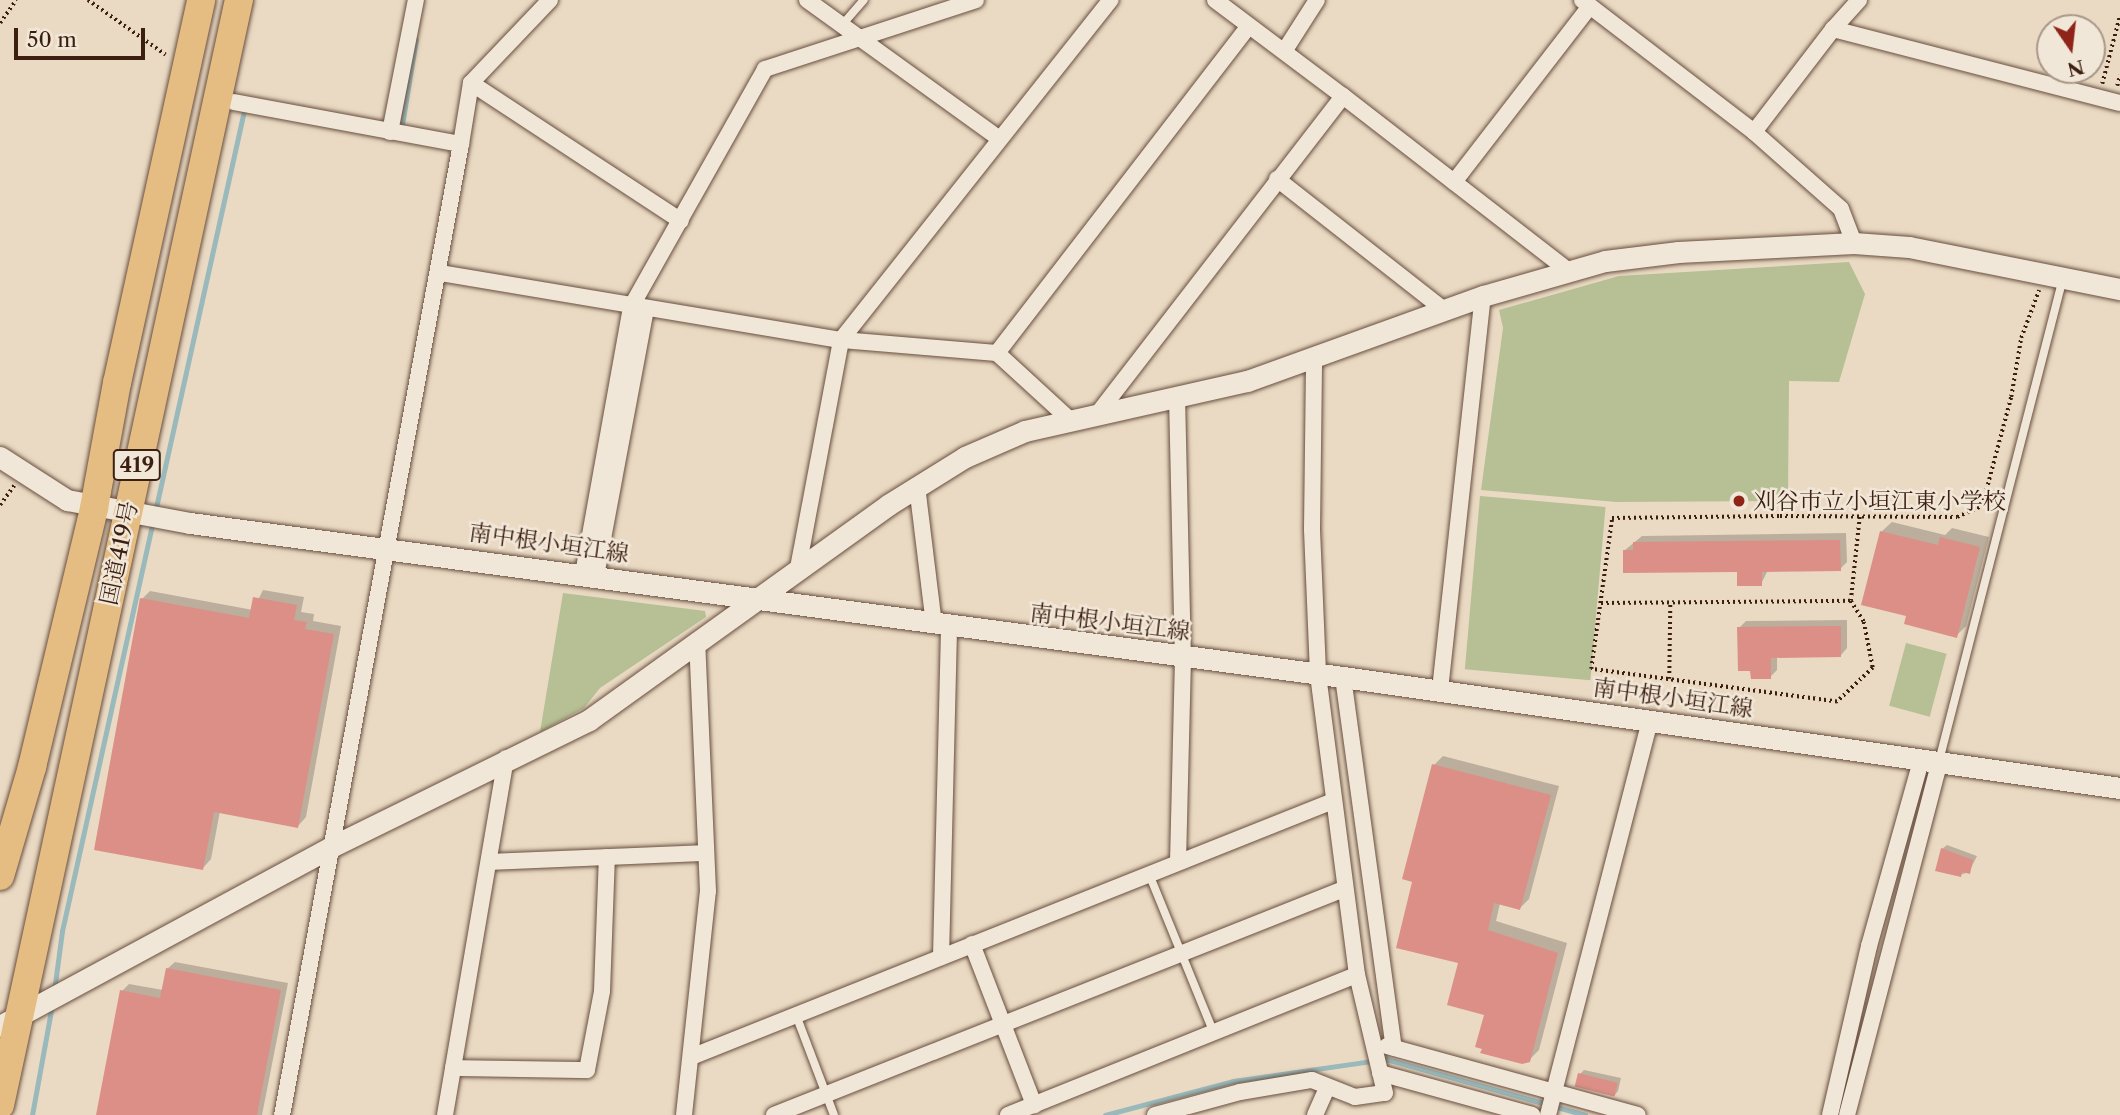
<!DOCTYPE html>
<html>
<head>
<meta charset="utf-8">
<style>
	body { margin:0 }
	#map { position:relative; width:2120px; height:1115px; overflow:hidden; background:#eadac3; font-family:"Libre Caslon Text","Noto Serif JP",serif }
	div>[style] { position:absolute }
	[style*='--x'] { left:calc(var(--x)*1px); top:calc(var(--y)*1px); width:calc(var(--w)*1px); rotate:calc(var(--a)*1deg) }
	.green>* { inset:0; background:#b6c094; transform-origin:0 0 }
	.shadow>* { inset:0; background:#0003 }
	.stream>* { height:5px; margin:-2.5px; padding:0 2.5px; transform-origin:2.5px; border-radius:2.5px; background:#9ab9bb }
	.building>* { inset:0; background:#dc8f86; transform-origin:0 0 }
	.path>* { height:3.5px; margin-top:-1.75px; transform-origin:0; background:repeating-linear-gradient(90deg,#3d1f11 0 2px,transparent 0 5.5px) }
	.roads { filter:drop-shadow(0 0 2px #684e3e) drop-shadow(0 0 2px #684e3e) }
	.lane>* { height:8px; margin:-4px; padding:0 4px; transform-origin:4px; border-radius:4px; background:#f1e7d8 }
	.street>* { height:16px; margin:-8px; padding:0 8px; transform-origin:8px; border-radius:8px; background:#f1e7d8 }
	.secondary>* { height:21px; margin:-10.5px; padding:0 10.5px; transform-origin:10.5px; border-radius:10.5px; background:#f1e7d8 }
	.highway>* { height:28px; margin:-14px; padding:0 14px; transform-origin:14px; border-radius:14px; background:#e5bd82 }
	.dots>* { width:19px; height:19px; translate:-50% -50%; box-sizing:border-box; border:4px solid #f1e7d8; border-radius:50% }
	span { translate:-50% -50%; white-space:nowrap; text-align:center; line-height:1.15; -webkit-text-stroke:5px #f1e7d8; paint-order:stroke }
	.shield-label span { padding:2px 5px; background:#f1e7d8; border:2px solid; border-radius:5px; -webkit-text-stroke-width:0 }
	.shield-label { font-size:21px; color:#3d1f11; font-weight:700 }
	.poi-label { font-size:23px; color:#3d1f11 }
	.left { translate:0 -50%; text-align:left }
	.street-label { font-size:23px; color:#3d1f11 }
	.north { position:absolute; left:2036px; top:14px; width:70px; height:70px; box-sizing:border-box; background:#f1e7d8; border:2px solid #a99788; border-radius:50%; rotate:166deg; font-size:19px; font-weight:700; line-height:28px; text-align:center; color:#3d1f11 }
	.north::after { content:''; display:block; margin:auto; width:24px; height:32px; background:#8f2418; clip-path:polygon(50% 0,100% 100%,50% 72%,0 100%) }
	.scale { position:absolute; left:14px; top:28px; width:131px; height:32px; box-sizing:border-box; border:4px solid #3d1f11; border-top:0; padding-left:9px; font-size:21px; line-height:24px; white-space:nowrap; color:#3d1f11; -webkit-text-stroke:5px #f1e7d8; paint-order:stroke }
</style>
</head>
<body>
<div id="map">
	<div class="green">
		<i style="clip-path:polygon(1849px 262px,1865px 294px,1839px 382px,1789px 381px,1788px 501px,1616px 502px,1481px 490px,1503px 328px,1499px 310px,1619px 276px)"></i>
		<i style="left:1480px;top:496px;width:126px;height:174px;rotate:5deg"></i>
		<i style="clip-path:polygon(563px 593px,705px 611px,706px 617px,600px 688px,584px 708px,540px 732px)"></i>
		<i style="left:1906px;top:643px;width:42px;height:65px;rotate:15deg"></i>
	</div>
	<div class="shadow">
		<i style="clip-path:polygon(1892px 522px,1945px 535px,1952px 528px,1989px 537px,1966px 626px,1956px 636px,1908px 615px,1882px 531px)"></i>
		<i style="clip-path:polygon(1846px 533px,1847px 562px,1840px 569px,1768px 570px,1761px 584px,1739px 570px,1625px 550px,1642px 536px)"></i>
		<i style="clip-path:polygon(263px 590px,304px 597px,301px 612px,314px 614px,313px 621px,341px 626px,306px 817px,298px 826px,220px 811px,211px 859px,203px 868px,142px 599px,150px 591px,253px 610px)"></i>
		<i style="clip-path:polygon(1847px 620px,1847px 648px,1841px 655px,1777px 656px,1777px 670px,1770px 677px,1739px 628px,1746px 621px)"></i>
		<i style="clip-path:polygon(1443px 756px,1559px 786px,1529px 899px,1520px 908px,1500px 903px,1496px 921px,1567px 943px,1539px 1050px,1529px 1060px,1486px 1014px,1415px 881px,1434px 765px)"></i>
		<i style="clip-path:polygon(1947px 845px,1977px 856px,1969px 872px,1960px 875px,1942px 849px)"></i>
		<i style="clip-path:polygon(175px 962px,288px 983px,262px 1115px,98px 1115px,122px 991px,129px 984px,163px 990px,167px 969px)"></i>
		<i style="clip-path:polygon(1584px 1070px,1621px 1078px,1618px 1091px,1614px 1096px,1580px 1074px)"></i>
	</div>
	<div class="stream">
		<i style="--x:402;--y:125;--w:87;--a:-80.8"></i>
		<i style="--x:155;--y:512;--w:417;--a:-77.5"></i>
		<i style="--x:54;--y:991;--w:61;--a:-82.4"></i>
		<i style="--x:62;--y:931;--w:419;--a:-77.5"></i>
		<i style="--x:32;--y:1115;--w:112;--a:-79.7"></i>
		<i style="--x:1105;--y:1115;--w:132;--a:-14.9"></i>
		<i style="--x:1233;--y:1081;--w:155;--a:-8.2"></i>
		<i style="--x:1386;--y:1059;--w:207;--a:15.7"></i>
	</div>
	<div class="building">
		<i style="clip-path:polygon(1880px 531px,1938px 545px,1940px 537px,1980px 547px,1957px 638px,1904px 624px,1906px 616px,1861px 605px)"></i>
		<i style="clip-path:polygon(1840px 540px,1841px 571px,1762px 572px,1762px 586px,1737px 586px,1737px 572px,1623px 573px,1623px 550px,1633px 550px,1633px 542px)"></i>
		<i style="clip-path:polygon(253px 597px,297px 605px,294px 620px,307px 622px,305px 629px,334px 634px,298px 828px,214px 812px,203px 870px,94px 850px,140px 598px,249px 618px)"></i>
		<i style="clip-path:polygon(1841px 626px,1841px 657px,1771px 658px,1771px 679px,1751px 679px,1750px 671px,1738px 671px,1737px 627px)"></i>
		<i style="clip-path:polygon(1432px 764px,1551px 795px,1520px 910px,1494px 903px,1488px 930px,1558px 953px,1530px 1062px,1522px 1064px,1480px 1053px,1482px 1049px,1475px 1047px,1484px 1015px,1447px 1005px,1458px 963px,1396px 948px,1412px 882px,1402px 879px)"></i>
		<i style="clip-path:polygon(1941px 848px,1973px 860px,1970px 874px,1962px 872px,1961px 877px,1935px 871px)"></i>
		<i style="clip-path:polygon(166px 968px,281px 990px,257px 1115px,96px 1115px,120px 990px,160px 998px)"></i>
		<i style="left:1578px;top:1073px;width:41px;height:14px;rotate:14deg"></i>
	</div>
	<div class="path">
		<i style="--x:88;--y:0;--w:95;--a:35.2"></i>
		<i style="--x:0;--y:23;--w:28;--a:-55"></i>
		<i style="--x:2102;--y:84;--w:71;--a:-75.4"></i>
		<i style="--x:2117;--y:86;--w:11;--a:-75"></i>
		<i style="--x:0;--y:505;--w:24;--a:-54"></i>
		<i style="--x:1860;--y:517;--w:84;--a:96.1"></i>
		<i style="--x:1851;--y:601;--w:25;--a:58"></i>
		<i style="--x:1864;--y:622;--w:47;--a:78.9"></i>
		<i style="--x:1873;--y:668;--w:50;--a:136.6"></i>
		<i style="--x:1837;--y:702;--w:248;--a:-172.4"></i>
		<i style="--x:1591;--y:669;--w:152;--a:-82.1"></i>
		<i style="--x:1612;--y:518;--w:168;--a:-0.7"></i>
		<i style="--x:1780;--y:516;--w:177;--a:0.3"></i>
		<i style="--x:1957;--y:517;--w:27;--a:-24"></i>
		<i style="--x:1982;--y:506;--w:113;--a:-75.1"></i>
		<i style="--x:2011;--y:397;--w:60;--a:-80.4"></i>
		<i style="--x:2021;--y:338;--w:51;--a:-69.4"></i>
		<i style="--x:1601;--y:603;--w:250;--a:-0.5"></i>
		<i style="--x:1669;--y:679;--w:76;--a:-89.2"></i>
	</div>
	<div class="roads">
		<div class="lane">
			<i style="--x:842;--y:25;--w:33;--a:-49"></i>
			<i style="--x:1939;--y:761;--w:498;--a:-75.6"></i>
			<i style="--x:1149;--y:874;--w:172;--a:67.8"></i>
			<i style="--x:796;--y:1015;--w:107;--a:69.2"></i>
		</div>
		<div class="street">
			<i style="--x:550;--y:0;--w:115;--a:133.6"></i>
			<i style="--x:471;--y:83;--w:251;--a:33.3"></i>
			<i style="--x:807;--y:0;--w:234;--a:35.8"></i>
			<i style="--x:1215;--y:0;--w:160;--a:36.9"></i>
			<i style="--x:1582;--y:0;--w:217;--a:37.5"></i>
			<i style="--x:1754;--y:132;--w:116;--a:41.5"></i>
			<i style="--x:1841;--y:209;--w:36;--a:69"></i>
			<i style="--x:1833;--y:29;--w:39;--a:-48"></i>
			<i style="--x:1285;--y:50;--w:59;--a:-57.4"></i>
			<i style="--x:234;--y:102;--w:231;--a:10.5"></i>
			<i style="--x:461;--y:144;--w:987;--a:100.44"></i>
			<i style="--x:390;--y:132;--w:135;--a:-78.9"></i>
			<i style="--x:1754;--y:132;--w:130;--a:-52.5"></i>
			<i style="--x:1833;--y:29;--w:296;--a:14.5"></i>
			<i style="--x:461;--y:144;--w:62;--a:-80.7"></i>
			<i style="--x:1277;--y:179;--w:212;--a:38.1"></i>
			<i style="--x:1454;--y:182;--w:222;--a:-52.3"></i>
			<i style="--x:440;--y:273;--w:407;--a:9.5"></i>
			<i style="--x:841;--y:340;--w:157;--a:4.8"></i>
			<i style="--x:997;--y:353;--w:99;--a:42.5"></i>
			<i style="--x:997;--y:353;--w:411;--a:-52.4"></i>
			<i style="--x:1177;--y:396;--w:262;--a:88.7"></i>
			<i style="--x:1183;--y:658;--w:203;--a:91.4"></i>
			<i style="--x:1099;--y:412;--w:399;--a:-52.3"></i>
			<i style="--x:1343;--y:96;--w:286;--a:37.8"></i>
			<i style="--x:917;--y:486;--w:140;--a:83"></i>
			<i style="--x:798;--y:568;--w:232;--a:-79.3"></i>
			<i style="--x:841;--y:340;--w:434;--a:-51.6"></i>
			<i style="--x:583;--y:574;--w:271;--a:-79.8"></i>
			<i style="--x:631;--y:307;--w:273;--a:-60.6"></i>
			<i style="--x:765;--y:69;--w:222;--a:-18.1"></i>
			<i style="--x:596;--y:576;--w:271;--a:-79.4"></i>
			<i style="--x:1343;--y:677;--w:374;--a:82.2"></i>
			<i style="--x:1440;--y:690;--w:396;--a:-83.8"></i>
			<i style="--x:490;--y:862;--w:216;--a:-2.4"></i>
			<i style="--x:972;--y:944;--w:173;--a:68.9"></i>
			<i style="--x:941;--y:957;--w:330;--a:-88.6"></i>
			<i style="--x:1387;--y:1046;--w:260;--a:15.4"></i>
			<i style="--x:691;--y:1057;--w:691;--a:-21.74"></i>
			<i style="--x:453;--y:1068;--w:134;--a:0.9"></i>
			<i style="--x:587;--y:1070;--w:80;--a:-79.2"></i>
			<i style="--x:602;--y:991;--w:134;--a:-87.9"></i>
			<i style="--x:1380;--y:1073;--w:158;--a:15.4"></i>
			<i style="--x:445;--y:1115;--w:362;--a:-80.3"></i>
			<i style="--x:684;--y:1115;--w:225;--a:-83.9"></i>
			<i style="--x:708;--y:891;--w:251;--a:-92.5"></i>
			<i style="--x:774;--y:1115;--w:613;--a:-21.63"></i>
			<i style="--x:1008;--y:1115;--w:376;--a:-21.9"></i>
			<i style="--x:1155;--y:1115;--w:88;--a:-15.1"></i>
			<i style="--x:1240;--y:1092;--w:73;--a:-9.5"></i>
			<i style="--x:1312;--y:1080;--w:46;--a:21.6"></i>
			<i style="--x:1355;--y:1097;--w:30;--a:-8"></i>
			<i style="--x:1385;--y:1093;--w:121;--a:-103.3"></i>
			<i style="--x:1357;--y:975;--w:305;--a:-97.4"></i>
			<i style="--x:1318;--y:673;--w:144;--a:-92.4"></i>
			<i style="--x:1312;--y:529;--w:172;--a:-89.3"></i>
			<i style="--x:1315;--y:1115;--w:30;--a:-66"></i>
			<i style="--x:1548;--y:1115;--w:407;--a:-75.5"></i>
			<i style="--x:1830;--y:1115;--w:173;--a:-77"></i>
			<i style="--x:1869;--y:946;--w:192;--a:-74.3"></i>
			<i style="--x:1847;--y:1115;--w:363;--a:-75.3"></i>
		</div>
		<div class="secondary">
			<i style="--x:0;--y:457;--w:80;--a:32.7"></i>
			<i style="--x:67;--y:500;--w:125;--a:10.6"></i>
			<i style="--x:190;--y:523;--w:1163;--a:7.61"></i>
			<i style="--x:1343;--y:677;--w:785;--a:8.13"></i>
			<i style="--x:0;--y:1026;--w:376;--a:-28.4"></i>
			<i style="--x:331;--y:847;--w:288;--a:-26.2"></i>
			<i style="--x:589;--y:720;--w:368;--a:-35.7"></i>
			<i style="--x:888;--y:505;--w:91;--a:-31.9"></i>
			<i style="--x:965;--y:457;--w:65;--a:-23.4"></i>
			<i style="--x:1025;--y:431;--w:228;--a:-12.7"></i>
			<i style="--x:1247;--y:381;--w:251;--a:-19.8"></i>
			<i style="--x:1483;--y:296;--w:127;--a:-16"></i>
			<i style="--x:1605;--y:261;--w:74;--a:-7"></i>
			<i style="--x:1678;--y:252;--w:176;--a:-2.9"></i>
			<i style="--x:1854;--y:243;--w:55;--a:4.2"></i>
			<i style="--x:1909;--y:247;--w:215;--a:11.3"></i>
		</div>
		<div class="highway">
			<i style="--x:0;--y:876;--w:114;--a:-73.6"></i>
			<i style="--x:32;--y:767;--w:266;--a:-76.5"></i>
			<i style="--x:94;--y:508;--w:127;--a:-79.6"></i>
			<i style="--x:117;--y:383;--w:392;--a:-77.6"></i>
			<i style="--x:0;--y:1105;--w:1131;--a:-77.8"></i>
		</div>
	</div>
	<div class="dots">
		<i style="left:1739px;top:501px;background:#8f2418"></i>
	</div>
	<div class="shield-label">
		<span style="left:137px;top:465px">419</span>
	</div>
	<div class="poi-label">
		<span class="left" style="left:1753px;top:501px">刈谷市立小垣江東小学校</span>
	</div>
	<div class="street-label">
		<span style="left:549px;top:543px;rotate:8deg">南中根小垣江線</span>
		<span style="left:119px;top:553px;rotate:-78deg">国道419号</span>
		<span style="left:1110px;top:622px;rotate:7deg">南中根小垣江線</span>
		<span style="left:1673px;top:698px;rotate:8deg">南中根小垣江線</span>
	</div>
	<div class="north">N</div>
	<div class="scale">50 m</div>
</div>
</body>
</html>
